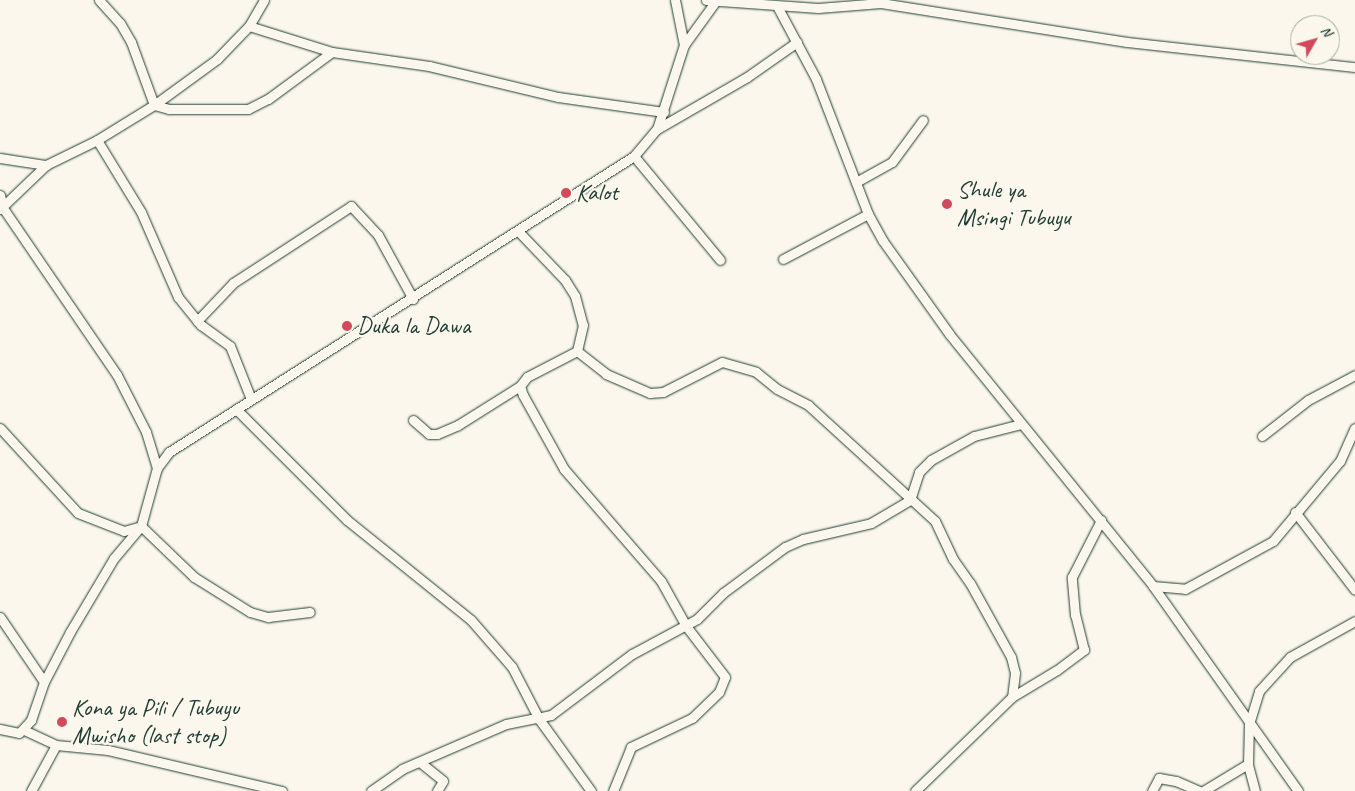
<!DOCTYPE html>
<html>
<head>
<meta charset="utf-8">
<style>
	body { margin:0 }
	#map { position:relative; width:1355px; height:791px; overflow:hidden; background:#fbf7ec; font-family:Caveat,sans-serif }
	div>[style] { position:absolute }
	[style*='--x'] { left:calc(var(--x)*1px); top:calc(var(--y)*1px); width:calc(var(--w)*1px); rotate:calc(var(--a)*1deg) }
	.roads { filter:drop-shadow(0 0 1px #1f3d34) drop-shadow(0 0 1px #1f3d34) }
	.minor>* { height:9px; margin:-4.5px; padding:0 4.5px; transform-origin:4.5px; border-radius:4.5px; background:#fbf7ec }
	.dots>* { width:14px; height:14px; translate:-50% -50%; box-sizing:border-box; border:2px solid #fbf7ec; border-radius:50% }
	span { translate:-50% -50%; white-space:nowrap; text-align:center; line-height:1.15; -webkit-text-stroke:4.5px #fbf7ec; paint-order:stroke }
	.poi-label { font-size:24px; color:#1f3d34 }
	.left { translate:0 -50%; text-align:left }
	.north { position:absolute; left:1290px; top:15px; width:50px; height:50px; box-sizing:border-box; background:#fbf7ec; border:1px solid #a3ada2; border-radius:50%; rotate:52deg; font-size:14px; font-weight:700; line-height:20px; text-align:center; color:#1f3d34 }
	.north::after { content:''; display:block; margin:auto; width:18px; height:22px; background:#d1495b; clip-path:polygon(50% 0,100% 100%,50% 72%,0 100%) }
</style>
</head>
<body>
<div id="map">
	<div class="roads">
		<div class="minor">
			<i style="--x:99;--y:0;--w:31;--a:48"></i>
			<i style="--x:120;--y:23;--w:22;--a:60"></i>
			<i style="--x:131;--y:42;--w:67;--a:69.9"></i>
			<i style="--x:154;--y:105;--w:16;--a:15"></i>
			<i style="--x:169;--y:109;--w:79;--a:0"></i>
			<i style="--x:248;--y:109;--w:22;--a:-27"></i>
			<i style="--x:268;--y:99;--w:79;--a:-36.3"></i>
			<i style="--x:332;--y:52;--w:98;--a:8.2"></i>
			<i style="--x:429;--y:66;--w:133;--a:13.5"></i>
			<i style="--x:558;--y:97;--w:107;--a:8.1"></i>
			<i style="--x:675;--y:0;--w:46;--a:78.7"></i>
			<i style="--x:706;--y:0;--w:112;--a:4.1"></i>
			<i style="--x:818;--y:8;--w:63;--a:-4.5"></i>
			<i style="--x:881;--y:3;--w:249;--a:9"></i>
			<i style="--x:1127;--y:42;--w:229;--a:6.3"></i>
			<i style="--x:777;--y:6;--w:83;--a:61.9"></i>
			<i style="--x:816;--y:79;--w:145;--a:68.9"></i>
			<i style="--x:868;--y:214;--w:31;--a:61"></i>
			<i style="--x:883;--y:241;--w:115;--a:54.5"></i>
			<i style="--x:950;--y:335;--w:323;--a:51"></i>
			<i style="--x:1153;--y:586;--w:251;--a:54.7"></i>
			<i style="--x:249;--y:26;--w:87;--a:17.4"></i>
			<i style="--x:657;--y:129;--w:104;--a:-30"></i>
			<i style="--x:747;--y:77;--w:61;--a:-35"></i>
			<i style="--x:97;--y:140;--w:84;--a:58.6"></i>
			<i style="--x:141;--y:212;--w:93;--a:66.5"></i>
			<i style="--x:178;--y:297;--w:36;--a:51"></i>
			<i style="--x:201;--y:325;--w:36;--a:36"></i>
			<i style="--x:230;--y:346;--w:57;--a:68.4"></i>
			<i style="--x:634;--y:156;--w:135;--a:50.4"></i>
			<i style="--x:0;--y:158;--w:47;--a:8.7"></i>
			<i style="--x:856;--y:182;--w:41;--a:-29.1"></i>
			<i style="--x:892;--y:162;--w:52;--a:-53.6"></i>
			<i style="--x:0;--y:195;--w:13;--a:77"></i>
			<i style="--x:3;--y:208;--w:202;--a:55.7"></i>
			<i style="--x:117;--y:375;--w:64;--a:63"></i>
			<i style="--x:146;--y:432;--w:38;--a:73"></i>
			<i style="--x:0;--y:209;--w:64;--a:-43.7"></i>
			<i style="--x:46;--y:165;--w:57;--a:-26.1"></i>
			<i style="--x:97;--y:140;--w:67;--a:-31.6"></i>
			<i style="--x:154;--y:105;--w:78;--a:-36.1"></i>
			<i style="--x:217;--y:59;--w:46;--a:-45.9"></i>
			<i style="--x:249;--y:26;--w:30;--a:-60"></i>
			<i style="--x:518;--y:231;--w:68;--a:46.2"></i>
			<i style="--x:565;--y:280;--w:19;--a:58"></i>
			<i style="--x:575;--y:296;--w:30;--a:75"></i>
			<i style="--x:583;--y:325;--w:27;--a:103"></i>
			<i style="--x:577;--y:351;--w:56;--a:152.5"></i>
			<i style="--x:527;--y:377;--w:11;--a:128"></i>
			<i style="--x:520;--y:386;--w:9;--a:72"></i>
			<i style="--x:523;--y:395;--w:85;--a:61"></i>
			<i style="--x:564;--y:469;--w:148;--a:49.1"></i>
			<i style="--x:661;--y:581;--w:51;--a:60.9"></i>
			<i style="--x:686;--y:626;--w:64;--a:52.6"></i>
			<i style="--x:725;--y:677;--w:16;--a:112"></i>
			<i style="--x:719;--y:692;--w:37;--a:136"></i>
			<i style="--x:692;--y:718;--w:68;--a:154.6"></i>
			<i style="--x:631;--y:747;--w:48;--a:112.2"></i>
			<i style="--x:783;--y:259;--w:96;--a:-27.9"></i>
			<i style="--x:197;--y:321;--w:52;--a:-46.5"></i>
			<i style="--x:233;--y:283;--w:141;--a:-33.1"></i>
			<i style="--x:351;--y:206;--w:40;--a:47"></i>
			<i style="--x:378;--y:235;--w:73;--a:61.3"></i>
			<i style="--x:577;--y:351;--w:37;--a:38"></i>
			<i style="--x:606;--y:374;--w:48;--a:23.4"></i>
			<i style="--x:650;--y:393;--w:13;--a:-4"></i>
			<i style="--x:663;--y:392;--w:66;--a:-27"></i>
			<i style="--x:722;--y:362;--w:35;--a:16"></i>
			<i style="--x:756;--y:372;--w:27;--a:39"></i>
			<i style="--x:777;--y:389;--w:35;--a:27"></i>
			<i style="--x:808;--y:405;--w:172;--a:42.4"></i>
			<i style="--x:935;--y:521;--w:42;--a:64.7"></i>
			<i style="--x:953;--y:559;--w:29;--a:55"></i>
			<i style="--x:970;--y:583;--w:85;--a:61"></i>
			<i style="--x:1011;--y:657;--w:16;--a:76"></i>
			<i style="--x:1015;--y:673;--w:24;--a:97"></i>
			<i style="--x:236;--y:409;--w:157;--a:45"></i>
			<i style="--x:347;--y:520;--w:159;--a:38.9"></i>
			<i style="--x:471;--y:620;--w:62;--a:48.9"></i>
			<i style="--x:512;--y:667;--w:59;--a:62.6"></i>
			<i style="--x:539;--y:719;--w:89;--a:54.2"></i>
			<i style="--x:413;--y:420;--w:21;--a:41"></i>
			<i style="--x:429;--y:434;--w:8;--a:0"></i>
			<i style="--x:437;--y:434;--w:23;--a:-23"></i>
			<i style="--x:458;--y:425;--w:73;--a:-32.2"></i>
			<i style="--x:0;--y:428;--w:115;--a:47.5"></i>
			<i style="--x:78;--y:513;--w:49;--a:21.4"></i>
			<i style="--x:124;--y:531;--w:18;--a:-16"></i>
			<i style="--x:141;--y:526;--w:74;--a:43.9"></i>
			<i style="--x:194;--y:577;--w:66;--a:32"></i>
			<i style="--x:250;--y:612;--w:19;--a:16"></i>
			<i style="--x:268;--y:617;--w:42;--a:-6.8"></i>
			<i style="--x:1262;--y:436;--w:58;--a:-38"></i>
			<i style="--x:1308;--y:400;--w:53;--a:-28"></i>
			<i style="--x:1295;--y:512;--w:98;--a:52.4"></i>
			<i style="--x:1153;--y:586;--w:32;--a:5"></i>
			<i style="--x:1185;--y:589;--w:100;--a:-28.6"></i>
			<i style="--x:1273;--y:541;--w:104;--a:-50.1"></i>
			<i style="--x:1340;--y:461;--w:36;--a:-66"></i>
			<i style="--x:0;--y:617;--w:78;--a:55.9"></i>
			<i style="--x:0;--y:729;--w:19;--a:12"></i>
			<i style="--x:19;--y:733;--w:18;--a:-47"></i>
			<i style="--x:31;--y:720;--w:40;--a:-71.1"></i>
			<i style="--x:44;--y:682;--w:56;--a:-62.5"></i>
			<i style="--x:70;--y:632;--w:86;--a:-59.3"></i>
			<i style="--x:114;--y:558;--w:42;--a:-49.8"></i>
			<i style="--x:141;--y:526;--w:60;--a:-74.6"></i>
			<i style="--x:157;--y:468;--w:20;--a:-53"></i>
			<i style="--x:169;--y:452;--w:551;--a:-32.48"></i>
			<i style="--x:634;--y:156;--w:35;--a:-50"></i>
			<i style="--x:657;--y:129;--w:88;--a:-72.2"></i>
			<i style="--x:684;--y:45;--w:53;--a:-54.2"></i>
			<i style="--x:24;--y:730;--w:35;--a:25"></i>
			<i style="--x:56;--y:745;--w:52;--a:5.5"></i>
			<i style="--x:108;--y:750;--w:179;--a:13.3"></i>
			<i style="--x:421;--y:763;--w:28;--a:39"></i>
			<i style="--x:443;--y:781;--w:12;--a:121"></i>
			<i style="--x:31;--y:791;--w:52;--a:-61.5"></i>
			<i style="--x:371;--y:791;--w:38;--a:-35"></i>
			<i style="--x:402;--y:769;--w:113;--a:-23.4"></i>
			<i style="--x:506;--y:724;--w:46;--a:-11.3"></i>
			<i style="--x:551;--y:715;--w:101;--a:-37"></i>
			<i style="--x:632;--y:654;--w:74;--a:-28.3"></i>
			<i style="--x:697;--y:619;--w:37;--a:-45"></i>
			<i style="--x:723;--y:593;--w:77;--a:-36.6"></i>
			<i style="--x:785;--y:547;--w:20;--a:-24"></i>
			<i style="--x:803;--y:539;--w:70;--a:-13.2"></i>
			<i style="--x:871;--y:523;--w:45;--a:-30.5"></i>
			<i style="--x:910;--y:500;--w:29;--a:-72"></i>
			<i style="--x:919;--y:472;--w:17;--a:-45"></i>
			<i style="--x:931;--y:460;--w:49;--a:-29.2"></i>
			<i style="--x:974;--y:436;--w:49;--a:-14.3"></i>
			<i style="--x:915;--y:791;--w:135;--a:-44.1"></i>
			<i style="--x:1012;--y:697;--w:52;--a:-31"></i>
			<i style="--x:1057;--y:670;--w:34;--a:-37"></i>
			<i style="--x:1084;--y:650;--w:36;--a:-104"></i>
			<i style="--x:1075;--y:615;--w:38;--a:-95"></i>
			<i style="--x:1072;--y:577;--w:64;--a:-63"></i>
			<i style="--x:1152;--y:791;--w:15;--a:-62"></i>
			<i style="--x:1159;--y:778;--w:17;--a:10"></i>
			<i style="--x:1176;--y:781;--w:25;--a:23"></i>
			<i style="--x:1203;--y:791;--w:52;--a:-31"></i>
			<i style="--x:1255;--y:791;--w:28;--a:-105"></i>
			<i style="--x:1248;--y:764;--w:40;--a:-88.6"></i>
			<i style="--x:1249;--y:724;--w:34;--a:-73"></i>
			<i style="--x:1259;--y:691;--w:46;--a:-47.6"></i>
			<i style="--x:1290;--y:657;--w:74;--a:-29"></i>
		</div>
	</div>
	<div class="dots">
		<i style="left:566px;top:193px;background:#d1495b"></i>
		<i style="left:947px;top:204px;background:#d1495b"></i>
		<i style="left:347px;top:326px;background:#d1495b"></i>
		<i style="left:62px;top:722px;background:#d1495b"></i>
	</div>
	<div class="poi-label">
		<span class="left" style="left:957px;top:204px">Shule ya<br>Msingi Tubuyu</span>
		<span class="left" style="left:576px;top:193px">Kalot</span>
		<span class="left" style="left:357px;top:326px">Duka la Dawa</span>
		<span class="left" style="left:72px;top:722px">Kona ya Pili / Tubuyu<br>Mwisho (last stop)</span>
	</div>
	<div class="north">N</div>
</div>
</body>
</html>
